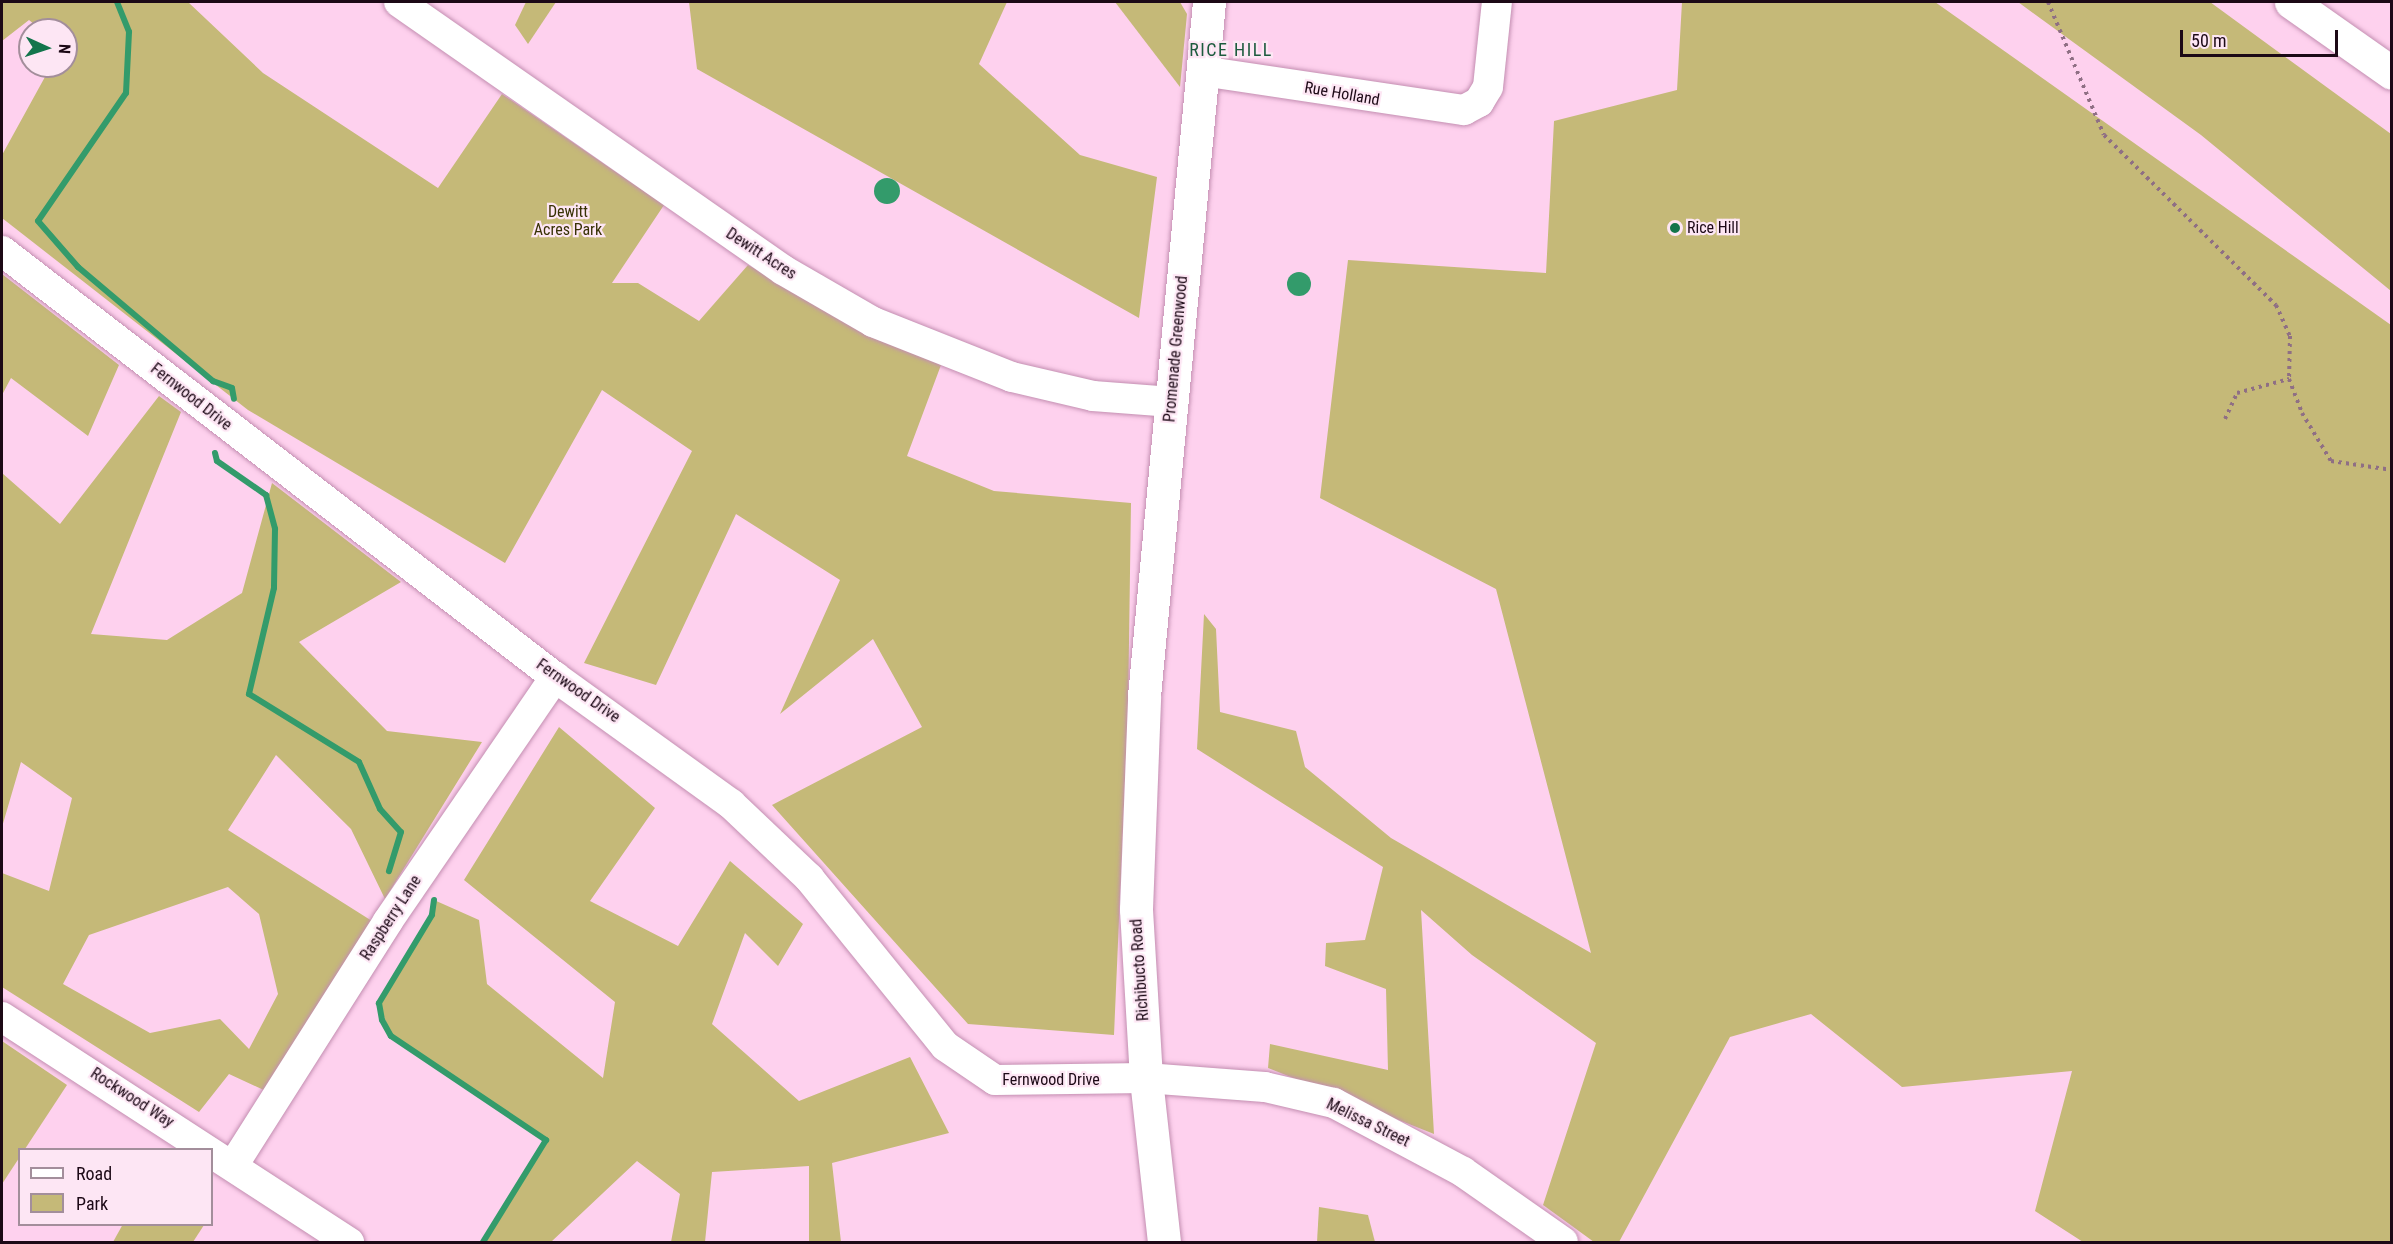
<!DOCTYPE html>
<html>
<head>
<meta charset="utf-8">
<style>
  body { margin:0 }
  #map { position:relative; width:2393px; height:1244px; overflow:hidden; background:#fed1ee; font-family:"Roboto Condensed",sans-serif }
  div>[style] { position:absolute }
  .green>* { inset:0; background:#c5b978 }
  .water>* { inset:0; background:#339b6b }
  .round { border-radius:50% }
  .stream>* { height:6px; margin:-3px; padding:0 3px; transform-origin:3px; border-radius:3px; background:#339b6b }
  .path>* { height:4px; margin-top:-2px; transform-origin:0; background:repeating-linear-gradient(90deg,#8f6f84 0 3px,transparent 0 7.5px) }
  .roads { filter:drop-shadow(0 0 2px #c38eb1) drop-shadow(0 0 2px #c38eb1) }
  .minor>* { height:30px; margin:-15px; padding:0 15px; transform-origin:15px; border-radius:15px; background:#fff }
  .major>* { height:33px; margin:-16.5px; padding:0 16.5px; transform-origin:16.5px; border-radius:16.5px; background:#fff }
  .highway>* { height:33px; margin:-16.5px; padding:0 16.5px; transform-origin:16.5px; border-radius:16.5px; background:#fff }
  .dots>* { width:16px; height:16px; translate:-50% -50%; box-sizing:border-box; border:3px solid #fde6f4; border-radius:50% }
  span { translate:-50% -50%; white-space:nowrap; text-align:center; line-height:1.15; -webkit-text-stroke:4.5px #fde6f4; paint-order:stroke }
  .street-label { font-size:16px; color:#1c0916 }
  .park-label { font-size:16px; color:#383105 }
  .poi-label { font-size:16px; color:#1c0916 }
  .left { translate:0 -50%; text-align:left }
  .neighbourhood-label { font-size:18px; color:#1d5b3e; letter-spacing:1.5px }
  .frame { position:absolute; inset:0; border:3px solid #1c0916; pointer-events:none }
  .legend { position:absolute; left:18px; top:1148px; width:195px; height:78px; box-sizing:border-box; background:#fde6f4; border:2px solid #a38e9b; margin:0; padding:8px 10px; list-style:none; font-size:18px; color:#1c0916 }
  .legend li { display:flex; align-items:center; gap:12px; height:30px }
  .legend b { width:30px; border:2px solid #a38e9b }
  .north { position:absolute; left:18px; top:18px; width:60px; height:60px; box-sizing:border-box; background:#fde6f4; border:2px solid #a38e9b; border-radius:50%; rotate:93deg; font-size:16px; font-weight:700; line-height:24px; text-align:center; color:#1c0916 }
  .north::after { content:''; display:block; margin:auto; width:21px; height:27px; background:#13754c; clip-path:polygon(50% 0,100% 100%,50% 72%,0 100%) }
  .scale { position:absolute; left:2180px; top:30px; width:158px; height:27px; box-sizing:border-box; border:3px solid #1c0916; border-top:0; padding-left:8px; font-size:18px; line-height:21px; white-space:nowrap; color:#1c0916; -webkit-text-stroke:4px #fde6f4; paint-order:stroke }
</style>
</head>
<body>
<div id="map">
  <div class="green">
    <div style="clip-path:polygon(2px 2px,188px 2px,263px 73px,438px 188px,502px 94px,664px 205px,612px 283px,638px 283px,699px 321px,748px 265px,941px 365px,907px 456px,994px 491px,1131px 503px,1128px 712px,1114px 1035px,968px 1024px,772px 805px,922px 727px,873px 639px,780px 714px,840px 580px,736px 514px,656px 685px,584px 663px,692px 451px,602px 390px,505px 563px,248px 410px,2px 218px,2px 155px,51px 66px,66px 66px,66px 30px,41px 30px,29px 20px,2px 41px)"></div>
    <div style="clip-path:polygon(526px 2px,556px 2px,528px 44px,515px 25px)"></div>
    <div style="clip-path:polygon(689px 2px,1007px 2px,979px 64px,1080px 155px,1157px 177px,1139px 318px,697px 69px)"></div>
    <div style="clip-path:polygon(1115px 2px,1180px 2px,1187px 14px,1180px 87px)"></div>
    <div style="clip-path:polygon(1682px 2px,1935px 2px,2391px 325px,2391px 1242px,2083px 1242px,2035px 1211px,2072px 1071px,1902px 1087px,1811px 1014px,1730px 1037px,1619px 1242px,1594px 1242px,1543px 1205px,1596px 1043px,1472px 955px,1421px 910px,1434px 1134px,1268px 1068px,1270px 1044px,1388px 1070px,1386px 989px,1325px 966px,1326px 943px,1365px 940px,1383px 867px,1197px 749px,1204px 614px,1216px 629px,1220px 712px,1296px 731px,1305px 767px,1391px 838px,1591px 953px,1496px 589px,1320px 498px,1348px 260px,1546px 273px,1554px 121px,1677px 90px)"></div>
    <div style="clip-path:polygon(2018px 2px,2210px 2px,2391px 134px,2391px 291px,2201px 135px)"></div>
    <div style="clip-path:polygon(2px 274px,119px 365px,88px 436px,11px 378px,2px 395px)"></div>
    <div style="clip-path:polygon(evenodd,159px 396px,181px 412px,91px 634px,167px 640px,242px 593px,272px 483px,401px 582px,299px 642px,387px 731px,482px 742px,385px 899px,351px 829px,276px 755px,228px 830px,372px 921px,268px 1092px,229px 1074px,199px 1112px,2px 987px,2px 873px,49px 891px,72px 798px,21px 762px,2px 827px,2px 473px,60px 524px,159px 396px,228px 887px,259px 914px,278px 994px,249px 1049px,220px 1019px,150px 1033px,63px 984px,89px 935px,228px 887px)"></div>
    <div style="clip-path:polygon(559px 727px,655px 808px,590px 901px,678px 946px,730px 861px,803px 924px,778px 966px,745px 933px,712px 1024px,799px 1101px,910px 1057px,949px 1133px,832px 1163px,841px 1242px,809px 1242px,809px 1166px,712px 1172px,705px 1242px,671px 1242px,680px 1194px,637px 1161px,551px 1242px,483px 1242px,546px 1140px,391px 1036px,379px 1003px,432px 915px,434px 900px,479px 920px,487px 984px,603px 1078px,615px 1002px,464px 880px)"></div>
    <div style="clip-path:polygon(2px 1041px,67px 1085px,2px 1184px)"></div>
    <div style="clip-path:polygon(1319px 1207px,1368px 1215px,1375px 1242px,1317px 1242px)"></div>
    <div style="clip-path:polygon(123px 1224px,204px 1224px,204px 1225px,193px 1242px,113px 1242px)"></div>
  </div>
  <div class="water">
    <div class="round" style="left:874px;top:178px;width:26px;height:26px"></div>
    <div class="round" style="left:1287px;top:272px;width:24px;height:24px"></div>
  </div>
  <div class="stream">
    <div style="left:117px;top:2px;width:32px;rotate:68deg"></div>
    <div style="left:129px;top:32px;width:61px;rotate:92.8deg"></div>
    <div style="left:126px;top:93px;width:155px;rotate:124.5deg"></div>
    <div style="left:38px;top:221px;width:61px;rotate:49deg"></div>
    <div style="left:78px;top:267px;width:177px;rotate:40.2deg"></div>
    <div style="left:213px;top:381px;width:20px;rotate:20deg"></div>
    <div style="left:232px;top:388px;width:11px;rotate:80deg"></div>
    <div style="left:215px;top:453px;width:8px;rotate:76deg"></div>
    <div style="left:217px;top:461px;width:60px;rotate:34.8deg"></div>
    <div style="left:266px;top:495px;width:35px;rotate:75deg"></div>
    <div style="left:275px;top:529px;width:59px;rotate:91deg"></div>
    <div style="left:274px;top:588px;width:109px;rotate:103.3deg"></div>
    <div style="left:249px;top:694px;width:129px;rotate:31.7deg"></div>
    <div style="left:359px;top:762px;width:51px;rotate:65.9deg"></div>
    <div style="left:380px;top:809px;width:31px;rotate:48deg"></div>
    <div style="left:401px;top:832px;width:41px;rotate:107.1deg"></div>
    <div style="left:434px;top:900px;width:15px;rotate:98deg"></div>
    <div style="left:432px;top:915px;width:103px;rotate:121.1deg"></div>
    <div style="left:379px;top:1003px;width:17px;rotate:80deg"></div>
    <div style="left:382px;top:1020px;width:18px;rotate:61deg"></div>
    <div style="left:391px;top:1036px;width:187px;rotate:33.9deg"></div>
    <div style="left:546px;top:1140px;width:120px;rotate:121.7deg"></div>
  </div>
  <div class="path">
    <div style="left:2048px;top:2px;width:144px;rotate:67.2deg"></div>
    <div style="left:2104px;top:135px;width:242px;rotate:44.7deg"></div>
    <div style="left:2276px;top:305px;width:34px;rotate:66deg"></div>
    <div style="left:2290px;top:336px;width:43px;rotate:91.3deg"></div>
    <div style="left:2289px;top:379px;width:36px;rotate:69deg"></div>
    <div style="left:2302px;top:413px;width:56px;rotate:58.9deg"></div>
    <div style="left:2331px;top:461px;width:62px;rotate:8.4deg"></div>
    <div style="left:2225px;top:419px;width:29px;rotate:-65deg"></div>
    <div style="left:2237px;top:393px;width:54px;rotate:-15.1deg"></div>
  </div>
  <div class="roads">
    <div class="minor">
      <div style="left:399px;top:2px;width:468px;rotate:34.9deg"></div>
      <div style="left:783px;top:270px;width:104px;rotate:30deg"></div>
      <div style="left:873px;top:322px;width:149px;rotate:21.6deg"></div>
      <div style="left:1012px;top:377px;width:83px;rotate:13.2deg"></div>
      <div style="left:1093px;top:396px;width:79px;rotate:4.3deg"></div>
      <div style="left:1202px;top:71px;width:265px;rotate:8.5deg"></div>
      <div style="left:1464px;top:110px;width:17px;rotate:-28deg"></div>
      <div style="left:1479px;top:102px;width:17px;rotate:-59deg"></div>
      <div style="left:1488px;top:87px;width:85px;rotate:-84deg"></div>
      <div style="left:2px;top:251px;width:698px;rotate:37.61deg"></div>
      <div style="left:555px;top:677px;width:217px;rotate:35.8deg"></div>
      <div style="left:731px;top:804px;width:108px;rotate:43.5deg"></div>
      <div style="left:809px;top:878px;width:216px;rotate:51deg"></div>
      <div style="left:945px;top:1046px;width:60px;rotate:34.2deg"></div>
      <div style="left:995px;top:1080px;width:151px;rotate:-0.8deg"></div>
      <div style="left:1146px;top:1078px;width:119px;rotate:4.3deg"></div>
      <div style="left:1265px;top:1087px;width:71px;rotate:13.1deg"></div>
      <div style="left:1334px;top:1103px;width:146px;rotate:28.1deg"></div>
      <div style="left:1463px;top:1172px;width:122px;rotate:35deg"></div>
      <div style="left:2px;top:1017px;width:414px;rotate:33deg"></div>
      <div style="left:234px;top:1164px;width:288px;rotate:-57.6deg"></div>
      <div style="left:388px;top:921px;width:296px;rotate:-55.6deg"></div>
    </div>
    <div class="major">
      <div style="left:1164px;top:1242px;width:165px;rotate:-96.3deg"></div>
      <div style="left:1146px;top:1078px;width:169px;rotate:-93.4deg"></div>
      <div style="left:1136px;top:909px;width:213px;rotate:-87.8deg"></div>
      <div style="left:1144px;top:696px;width:697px;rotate:-84.65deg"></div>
    </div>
    <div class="highway">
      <div style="left:2291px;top:2px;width:123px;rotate:35.1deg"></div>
    </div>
  </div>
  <div class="dots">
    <div style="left:1675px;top:228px;background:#13754c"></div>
  </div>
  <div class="street-label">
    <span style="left:1342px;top:94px;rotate:10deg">Rue Holland</span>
    <span style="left:761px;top:254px;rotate:33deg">Dewitt Acres</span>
    <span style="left:1176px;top:349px;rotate:-85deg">Promenade Greenwood</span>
    <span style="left:191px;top:397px;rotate:38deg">Fernwood Drive</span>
    <span style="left:578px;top:691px;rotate:35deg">Fernwood Drive</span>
    <span style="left:391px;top:918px;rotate:-57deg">Raspberry Lane</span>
    <span style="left:1140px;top:970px;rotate:-94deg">Richibucto Road</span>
    <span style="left:1051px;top:1080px">Fernwood Drive</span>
    <span style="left:132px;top:1098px;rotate:33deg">Rockwood Way</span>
    <span style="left:1368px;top:1123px;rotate:26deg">Melissa Street</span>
  </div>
  <div class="park-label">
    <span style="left:568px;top:221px">Dewitt<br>Acres Park</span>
  </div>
  <div class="poi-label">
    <span class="left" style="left:1687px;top:228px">Rice Hill</span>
  </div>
  <div class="neighbourhood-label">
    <span style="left:1231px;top:50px">RICE HILL</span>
  </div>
  <div class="frame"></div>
  <ul class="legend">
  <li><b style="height:8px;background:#fff"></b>Road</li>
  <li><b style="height:16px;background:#c5b978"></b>Park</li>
  </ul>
  <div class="north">N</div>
  <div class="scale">50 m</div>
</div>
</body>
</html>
